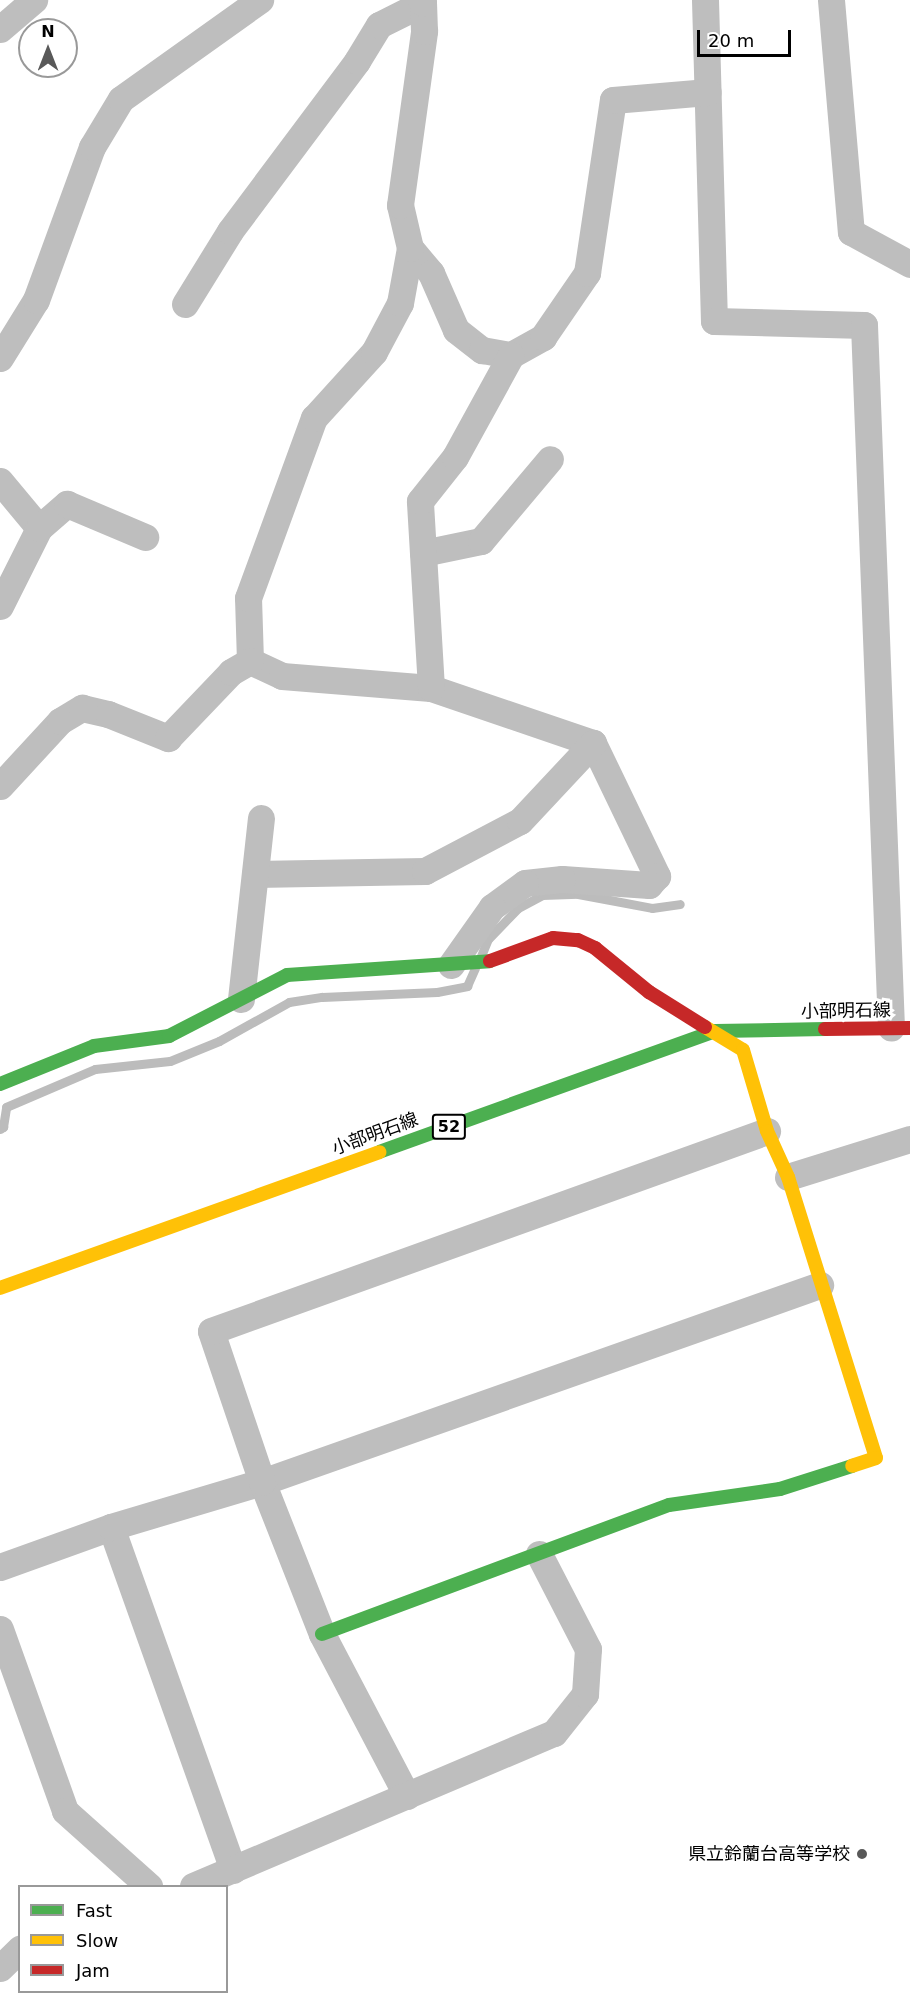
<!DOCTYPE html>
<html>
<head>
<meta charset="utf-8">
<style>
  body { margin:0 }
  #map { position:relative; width:910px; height:2011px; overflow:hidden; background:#fff; font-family:"DejaVu Sans","Noto Sans JP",sans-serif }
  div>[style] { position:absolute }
  .stream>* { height:9px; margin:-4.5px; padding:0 4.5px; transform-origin:4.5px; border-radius:4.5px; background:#bcbcbc }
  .street>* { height:27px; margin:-13.5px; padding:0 13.5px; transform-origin:13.5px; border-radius:13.5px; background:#bebebe }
  .fast>* { height:14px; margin:-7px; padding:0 7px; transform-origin:7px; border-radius:7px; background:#4caf50 }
  .slow>* { height:14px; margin:-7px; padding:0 7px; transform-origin:7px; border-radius:7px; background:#ffc107 }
  .jam>* { height:14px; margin:-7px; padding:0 7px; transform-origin:7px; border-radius:7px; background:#c62828 }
  .dots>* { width:16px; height:16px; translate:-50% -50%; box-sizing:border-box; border:3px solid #fff; border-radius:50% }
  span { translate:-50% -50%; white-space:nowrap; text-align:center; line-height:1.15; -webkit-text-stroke:6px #fff; paint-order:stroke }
  .shield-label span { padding:2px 4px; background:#fff; border:2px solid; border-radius:4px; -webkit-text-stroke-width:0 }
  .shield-label { font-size:16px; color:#000; font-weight:700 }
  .street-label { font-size:18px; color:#000 }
  .poi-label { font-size:18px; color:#000 }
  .right { translate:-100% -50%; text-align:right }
  .legend { position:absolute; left:18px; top:1885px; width:210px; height:108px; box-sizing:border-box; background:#fff; border:2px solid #999; margin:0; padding:8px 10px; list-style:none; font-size:18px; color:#000 }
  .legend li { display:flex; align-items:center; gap:12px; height:30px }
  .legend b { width:30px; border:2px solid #999 }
  .north { position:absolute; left:18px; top:18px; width:60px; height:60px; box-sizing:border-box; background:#fff; border:2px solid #999; border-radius:50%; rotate:0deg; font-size:16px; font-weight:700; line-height:24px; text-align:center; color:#000 }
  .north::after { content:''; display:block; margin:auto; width:21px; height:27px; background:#595959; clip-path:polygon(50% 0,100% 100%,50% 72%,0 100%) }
  .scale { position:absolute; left:697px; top:30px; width:94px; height:27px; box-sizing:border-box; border:3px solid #000; border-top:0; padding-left:8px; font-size:18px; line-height:21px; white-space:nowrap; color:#000; -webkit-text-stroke:4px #fff; paint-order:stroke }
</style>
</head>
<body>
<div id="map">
  <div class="stream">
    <div style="left:481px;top:956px;width:18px;rotate:-68deg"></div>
    <div style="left:488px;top:939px;width:43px;rotate:-45.9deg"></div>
    <div style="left:518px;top:908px;width:27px;rotate:-28deg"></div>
    <div style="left:542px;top:895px;width:36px;rotate:-2deg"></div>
    <div style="left:578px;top:894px;width:75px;rotate:10.7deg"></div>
    <div style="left:652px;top:908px;width:28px;rotate:-8deg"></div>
    <div style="left:0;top:1129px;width:4px;rotate:-34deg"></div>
    <div style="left:3px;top:1127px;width:20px;rotate:-81deg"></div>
    <div style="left:6px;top:1107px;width:97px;rotate:-23.1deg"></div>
    <div style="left:95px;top:1069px;width:75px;rotate:-6.1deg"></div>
    <div style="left:170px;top:1061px;width:53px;rotate:-22.2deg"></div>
    <div style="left:219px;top:1041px;width:80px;rotate:-29.1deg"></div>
    <div style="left:289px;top:1002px;width:33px;rotate:-9deg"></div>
    <div style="left:322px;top:997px;width:115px;rotate:-2.5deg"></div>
    <div style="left:437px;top:992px;width:31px;rotate:-11deg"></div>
    <div style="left:467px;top:986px;width:20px;rotate:-66deg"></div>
  </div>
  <div class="street">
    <div style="left:705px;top:0;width:321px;rotate:88.4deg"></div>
    <div style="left:714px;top:321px;width:150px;rotate:1.5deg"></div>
    <div style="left:864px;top:325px;width:703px;rotate:87.8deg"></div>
    <div style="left:831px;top:0;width:233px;rotate:85.1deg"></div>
    <div style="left:851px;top:232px;width:67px;rotate:28.5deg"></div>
    <div style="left:0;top:29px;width:45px;rotate:-40.5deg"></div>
    <div style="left:410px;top:248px;width:33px;rotate:50deg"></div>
    <div style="left:431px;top:273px;width:62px;rotate:66.3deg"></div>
    <div style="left:456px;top:330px;width:33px;rotate:38deg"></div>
    <div style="left:482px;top:350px;width:29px;rotate:10deg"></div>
    <div style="left:511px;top:355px;width:37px;rotate:-29deg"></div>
    <div style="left:543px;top:337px;width:78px;rotate:-55.5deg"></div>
    <div style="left:587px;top:273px;width:175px;rotate:-81.5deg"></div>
    <div style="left:613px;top:100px;width:95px;rotate:-4.8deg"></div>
    <div style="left:185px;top:304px;width:86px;rotate:-58.3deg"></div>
    <div style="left:230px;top:231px;width:212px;rotate:-53.2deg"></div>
    <div style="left:357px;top:61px;width:42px;rotate:-58.6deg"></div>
    <div style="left:379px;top:25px;width:49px;rotate:-26.6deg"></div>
    <div style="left:0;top:358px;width:68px;rotate:-58.2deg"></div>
    <div style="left:36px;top:300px;width:163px;rotate:-69.9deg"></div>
    <div style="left:92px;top:147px;width:56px;rotate:-58.9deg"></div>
    <div style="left:121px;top:99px;width:171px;rotate:-35.5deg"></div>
    <div style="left:0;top:481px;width:61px;rotate:50.3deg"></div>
    <div style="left:423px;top:553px;width:59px;rotate:-11.7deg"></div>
    <div style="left:481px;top:541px;width:107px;rotate:-49.9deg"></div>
    <div style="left:0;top:606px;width:87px;rotate:-63.4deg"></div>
    <div style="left:39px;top:528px;width:37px;rotate:-41deg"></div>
    <div style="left:67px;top:504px;width:85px;rotate:22.9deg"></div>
    <div style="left:250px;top:661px;width:35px;rotate:25deg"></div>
    <div style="left:282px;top:676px;width:149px;rotate:4.6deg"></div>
    <div style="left:431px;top:688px;width:171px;rotate:18.8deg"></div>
    <div style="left:593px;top:743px;width:148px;rotate:64.3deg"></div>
    <div style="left:657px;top:876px;width:12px;rotate:132deg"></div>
    <div style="left:649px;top:885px;width:87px;rotate:-176.1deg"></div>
    <div style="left:562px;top:879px;width:37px;rotate:174deg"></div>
    <div style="left:525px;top:883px;width:41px;rotate:144deg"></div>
    <div style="left:492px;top:907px;width:71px;rotate:125.3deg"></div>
    <div style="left:250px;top:661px;width:63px;rotate:-91.8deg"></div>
    <div style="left:248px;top:598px;width:192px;rotate:-69.9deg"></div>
    <div style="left:314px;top:418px;width:89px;rotate:-47.7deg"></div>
    <div style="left:374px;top:352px;width:55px;rotate:-62deg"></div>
    <div style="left:400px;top:303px;width:56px;rotate:-79.7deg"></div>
    <div style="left:410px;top:248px;width:44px;rotate:-103.1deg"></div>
    <div style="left:400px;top:205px;width:176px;rotate:-82.1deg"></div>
    <div style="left:424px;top:31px;width:28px;rotate:-92deg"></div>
    <div style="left:423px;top:3px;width:4px;rotate:-124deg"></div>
    <div style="left:431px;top:688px;width:187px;rotate:-93.4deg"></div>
    <div style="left:420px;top:501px;width:56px;rotate:-51.5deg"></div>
    <div style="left:455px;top:457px;width:116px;rotate:-61.2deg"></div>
    <div style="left:0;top:786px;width:88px;rotate:-47.3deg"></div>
    <div style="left:60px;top:721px;width:26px;rotate:-31deg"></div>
    <div style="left:82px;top:708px;width:27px;rotate:13deg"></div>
    <div style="left:108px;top:714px;width:65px;rotate:21.8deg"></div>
    <div style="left:168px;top:738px;width:91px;rotate:-46.3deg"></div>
    <div style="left:231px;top:672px;width:22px;rotate:-30deg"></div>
    <div style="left:255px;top:874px;width:170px;rotate:-1deg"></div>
    <div style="left:425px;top:871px;width:107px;rotate:-27.8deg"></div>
    <div style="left:520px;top:821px;width:107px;rotate:-46.9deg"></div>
    <div style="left:241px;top:999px;width:182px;rotate:-83.7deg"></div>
    <div style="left:788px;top:1177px;width:128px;rotate:-17.3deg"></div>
    <div style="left:111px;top:1527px;width:364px;rotate:70.4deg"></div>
    <div style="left:0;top:1567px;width:118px;rotate:-19.8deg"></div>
    <div style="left:111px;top:1527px;width:158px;rotate:-16.6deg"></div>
    <div style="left:262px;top:1482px;width:592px;rotate:-19.45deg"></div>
    <div style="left:0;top:1629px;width:193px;rotate:70.3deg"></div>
    <div style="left:65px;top:1811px;width:113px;rotate:41.8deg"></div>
    <div style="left:407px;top:1796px;width:183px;rotate:-117.7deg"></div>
    <div style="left:322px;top:1634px;width:163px;rotate:-111.5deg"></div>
    <div style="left:262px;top:1482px;width:159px;rotate:-108.7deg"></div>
    <div style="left:211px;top:1331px;width:591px;rotate:-19.78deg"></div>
    <div style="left:193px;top:1886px;width:392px;rotate:-23deg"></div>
    <div style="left:554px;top:1733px;width:50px;rotate:-51.5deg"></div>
    <div style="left:585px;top:1694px;width:45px;rotate:-86.2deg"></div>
    <div style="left:588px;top:1649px;width:107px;rotate:-117.3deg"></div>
    <div style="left:0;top:1968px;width:28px;rotate:-44deg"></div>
  </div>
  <div class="fast">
    <div style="left:0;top:1084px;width:101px;rotate:-22deg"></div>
    <div style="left:94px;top:1046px;width:76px;rotate:-7.6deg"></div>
    <div style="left:169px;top:1036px;width:133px;rotate:-27.3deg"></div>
    <div style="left:287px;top:975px;width:203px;rotate:-3.9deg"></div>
    <div style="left:379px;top:1152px;width:357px;rotate:-19.8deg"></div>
    <div style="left:715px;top:1031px;width:110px;rotate:-1deg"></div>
    <div style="left:322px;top:1634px;width:370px;rotate:-20.4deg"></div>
    <div style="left:669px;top:1505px;width:112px;rotate:-8.2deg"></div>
    <div style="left:780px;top:1489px;width:76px;rotate:-17.7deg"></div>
  </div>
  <div class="slow">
    <div style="left:705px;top:1027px;width:44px;rotate:31.2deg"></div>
    <div style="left:743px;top:1050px;width:84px;rotate:73.5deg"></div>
    <div style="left:767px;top:1131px;width:51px;rotate:65.5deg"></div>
    <div style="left:788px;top:1177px;width:294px;rotate:72.6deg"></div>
    <div style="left:876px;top:1458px;width:25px;rotate:162deg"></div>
    <div style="left:0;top:1288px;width:403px;rotate:-19.7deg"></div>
  </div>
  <div class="jam">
    <div style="left:490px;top:961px;width:67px;rotate:-20.1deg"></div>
    <div style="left:553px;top:938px;width:25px;rotate:5deg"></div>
    <div style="left:578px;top:940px;width:19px;rotate:25deg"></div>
    <div style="left:595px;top:948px;width:70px;rotate:39.2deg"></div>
    <div style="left:649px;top:992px;width:66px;rotate:32deg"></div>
    <div style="left:825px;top:1029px;width:85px;rotate:-0.7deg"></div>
  </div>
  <div class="dots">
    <div style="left:862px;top:1854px;background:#595959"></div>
  </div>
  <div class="shield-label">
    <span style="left:449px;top:1127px">52</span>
  </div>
  <div class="street-label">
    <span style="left:846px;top:1011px;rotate:-1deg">小部明石線</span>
    <span style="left:375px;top:1134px;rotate:-20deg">小部明石線</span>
  </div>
  <div class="poi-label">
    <span class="right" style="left:850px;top:1854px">県立鈴蘭台高等学校</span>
  </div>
  <ul class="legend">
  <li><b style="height:8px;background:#4caf50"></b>Fast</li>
  <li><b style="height:8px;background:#ffc107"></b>Slow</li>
  <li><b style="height:8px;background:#c62828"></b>Jam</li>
  </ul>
  <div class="north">N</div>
  <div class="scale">20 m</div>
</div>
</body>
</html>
